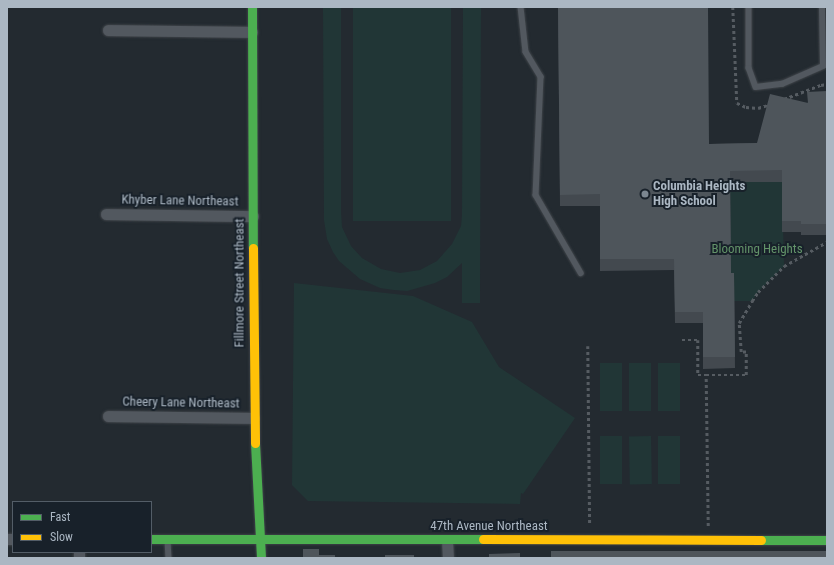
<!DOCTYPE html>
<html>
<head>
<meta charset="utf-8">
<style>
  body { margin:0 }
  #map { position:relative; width:834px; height:565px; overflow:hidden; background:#232a30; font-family:"Roboto Condensed",sans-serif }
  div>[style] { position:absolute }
  .green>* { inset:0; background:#213636; transform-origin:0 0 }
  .path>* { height:2.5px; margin-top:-1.25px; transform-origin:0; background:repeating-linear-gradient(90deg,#565c62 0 3px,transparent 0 6px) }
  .roads { filter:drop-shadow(0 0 1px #3f4449) drop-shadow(0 0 1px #3f4449) }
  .lane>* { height:5.5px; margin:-2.75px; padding:0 2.75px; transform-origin:2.75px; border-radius:2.75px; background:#52585f }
  .street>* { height:11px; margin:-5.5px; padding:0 5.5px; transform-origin:5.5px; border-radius:5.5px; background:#52585f }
  .fast>* { height:9px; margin:-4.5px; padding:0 4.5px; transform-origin:4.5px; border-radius:4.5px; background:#4caf50 }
  .slow>* { height:9px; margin:-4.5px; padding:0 4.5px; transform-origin:4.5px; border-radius:4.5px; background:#ffc107 }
  .wall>* { inset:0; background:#43494f }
  .building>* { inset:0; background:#4e555b; transform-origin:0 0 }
  .dots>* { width:11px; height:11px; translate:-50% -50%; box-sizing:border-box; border:2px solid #18212a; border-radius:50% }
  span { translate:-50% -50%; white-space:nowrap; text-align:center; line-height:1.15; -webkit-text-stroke:4px #18212a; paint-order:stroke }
  .poi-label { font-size:13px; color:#abb7c3; font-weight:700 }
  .left { translate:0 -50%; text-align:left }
  .street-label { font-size:13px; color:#abb7c3 }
  .park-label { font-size:13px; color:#639369 }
  .frame { position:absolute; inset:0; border:8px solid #abb7c3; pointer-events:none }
  .legend { position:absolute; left:12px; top:501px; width:140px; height:52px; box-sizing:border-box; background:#18212a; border:1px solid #535d67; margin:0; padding:5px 7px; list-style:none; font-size:12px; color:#abb7c3 }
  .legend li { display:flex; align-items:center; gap:8px; height:20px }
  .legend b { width:20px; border:1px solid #535d67 }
</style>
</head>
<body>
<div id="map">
  <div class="green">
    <div style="clip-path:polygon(323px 7px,341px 7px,341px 211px,342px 227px,351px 246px,362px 258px,381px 269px,400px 273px,420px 270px,437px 261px,452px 244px,461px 226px,462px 215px,463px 7px,481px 7px,480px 303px,462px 303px,462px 263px,447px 277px,435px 283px,407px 291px,394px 290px,380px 288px,360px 279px,339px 261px,333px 252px,327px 239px,324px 220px)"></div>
    <div style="left:353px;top:7px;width:98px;height:214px"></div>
    <div style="clip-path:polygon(730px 182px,782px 182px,784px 266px,758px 292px,752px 301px,734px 301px,731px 285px)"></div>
    <div style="clip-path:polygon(294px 283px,413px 296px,472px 322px,499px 367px,575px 418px,523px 494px,521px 493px,520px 504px,308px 501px,292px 485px)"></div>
    <div style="left:600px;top:363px;width:22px;height:48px"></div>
    <div style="left:629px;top:363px;width:22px;height:48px"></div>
    <div style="left:658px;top:363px;width:22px;height:48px"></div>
    <div style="left:600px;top:436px;width:22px;height:48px"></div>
    <div style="left:651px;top:436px;width:48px;height:22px;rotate:89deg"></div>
    <div style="left:658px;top:436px;width:22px;height:48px"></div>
  </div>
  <div class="path">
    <div style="left:733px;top:7px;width:96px;rotate:87.6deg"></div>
    <div style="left:737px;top:103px;width:10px;rotate:24deg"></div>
    <div style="left:746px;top:107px;width:12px;rotate:5deg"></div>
    <div style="left:758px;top:108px;width:10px;rotate:-17deg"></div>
    <div style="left:784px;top:99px;width:40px;rotate:-21deg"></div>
    <div style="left:821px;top:85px;width:6px;rotate:-9deg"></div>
    <div style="left:682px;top:340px;width:16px"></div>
    <div style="left:698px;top:340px;width:35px;rotate:90deg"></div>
    <div style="left:698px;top:375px;width:8px"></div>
    <div style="left:588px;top:346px;width:179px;rotate:89.4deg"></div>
    <div style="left:708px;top:526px;width:151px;rotate:-90.8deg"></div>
    <div style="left:706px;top:375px;width:40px"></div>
    <div style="left:746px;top:375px;width:23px;rotate:-90deg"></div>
    <div style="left:746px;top:352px;width:5px;rotate:180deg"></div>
    <div style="left:741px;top:352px;width:29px;rotate:-94deg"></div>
    <div style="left:739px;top:323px;width:26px;rotate:-59deg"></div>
    <div style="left:752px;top:301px;width:11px;rotate:-56deg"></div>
    <div style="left:758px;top:292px;width:37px;rotate:-45deg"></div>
    <div style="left:784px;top:266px;width:49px;rotate:-29.2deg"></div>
  </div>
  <div class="roads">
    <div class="lane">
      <div style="left:521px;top:7px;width:45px;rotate:83.7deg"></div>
      <div style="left:526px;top:52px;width:29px;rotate:59deg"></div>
      <div style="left:541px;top:77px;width:118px;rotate:92.4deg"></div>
      <div style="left:536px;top:195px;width:90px;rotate:60deg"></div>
      <div style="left:749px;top:7px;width:61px;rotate:90deg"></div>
      <div style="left:749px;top:68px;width:20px;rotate:70deg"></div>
      <div style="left:756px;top:87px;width:26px;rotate:-7deg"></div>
      <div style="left:782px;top:84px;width:45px;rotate:-23.7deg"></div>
      <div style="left:823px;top:66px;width:59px;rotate:-91deg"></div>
      <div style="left:168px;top:540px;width:18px;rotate:87deg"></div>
    </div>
    <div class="street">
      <div style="left:108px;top:30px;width:144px;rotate:0.8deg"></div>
      <div style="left:106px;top:214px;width:147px;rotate:0.8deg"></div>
      <div style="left:108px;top:416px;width:146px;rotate:0.8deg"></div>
      <div style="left:7px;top:539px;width:6px"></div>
      <div style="left:447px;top:540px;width:18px;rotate:87deg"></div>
      <div style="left:79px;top:558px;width:6px;rotate:-90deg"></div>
    </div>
    <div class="fast">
      <div style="left:252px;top:7px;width:241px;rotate:89.8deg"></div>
      <div style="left:255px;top:443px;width:115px;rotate:87deg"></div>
      <div style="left:151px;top:539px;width:332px"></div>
      <div style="left:761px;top:540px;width:66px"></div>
    </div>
    <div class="slow">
      <div style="left:253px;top:248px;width:195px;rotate:89.4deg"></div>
      <div style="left:483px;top:539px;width:278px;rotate:0.2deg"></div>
    </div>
  </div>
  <div class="wall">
    <div style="clip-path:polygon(558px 7px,709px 144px,757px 143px,807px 103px,827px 91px,827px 235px,801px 235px,801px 232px,782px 232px,782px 182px,730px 182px,731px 273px,734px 273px,735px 368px,703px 369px,703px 323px,675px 323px,674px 270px,600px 271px,600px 206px,560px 206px)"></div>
  </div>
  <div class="building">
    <div style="clip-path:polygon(558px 7px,708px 7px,709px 144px,757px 143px,770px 94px,808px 103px,807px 92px,827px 91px,827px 224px,801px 224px,801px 221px,782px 221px,782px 170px,730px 171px,731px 273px,734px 273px,735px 357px,703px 357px,703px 312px,675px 312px,674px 259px,600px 259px,600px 194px,560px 195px)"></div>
    <div style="clip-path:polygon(303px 549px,319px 549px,319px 555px,335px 555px,335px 558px,303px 558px)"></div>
    <div style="left:551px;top:551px;width:276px;height:7px"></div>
    <div style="clip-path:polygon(520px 553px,520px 558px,489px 558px,489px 554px)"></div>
    <div style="left:385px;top:555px;width:29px;height:3px"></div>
  </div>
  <div class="dots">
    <div style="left:645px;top:194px;background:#7b8690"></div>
  </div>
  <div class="poi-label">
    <span class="left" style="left:653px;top:194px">Columbia Heights<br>High School</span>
  </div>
  <div class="street-label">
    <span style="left:180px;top:201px;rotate:1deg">Khyber Lane Northeast</span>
    <span style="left:240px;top:283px;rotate:-90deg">Fillmore Street Northeast</span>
    <span style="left:181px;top:403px;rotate:1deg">Cheery Lane Northeast</span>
    <span style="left:489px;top:526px">47th Avenue Northeast</span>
  </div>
  <div class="park-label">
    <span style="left:757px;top:249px">Blooming Heights</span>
  </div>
  <div class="frame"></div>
  <ul class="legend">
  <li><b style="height:5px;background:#4caf50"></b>Fast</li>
  <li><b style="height:5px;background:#ffc107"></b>Slow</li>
  </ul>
</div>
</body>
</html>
